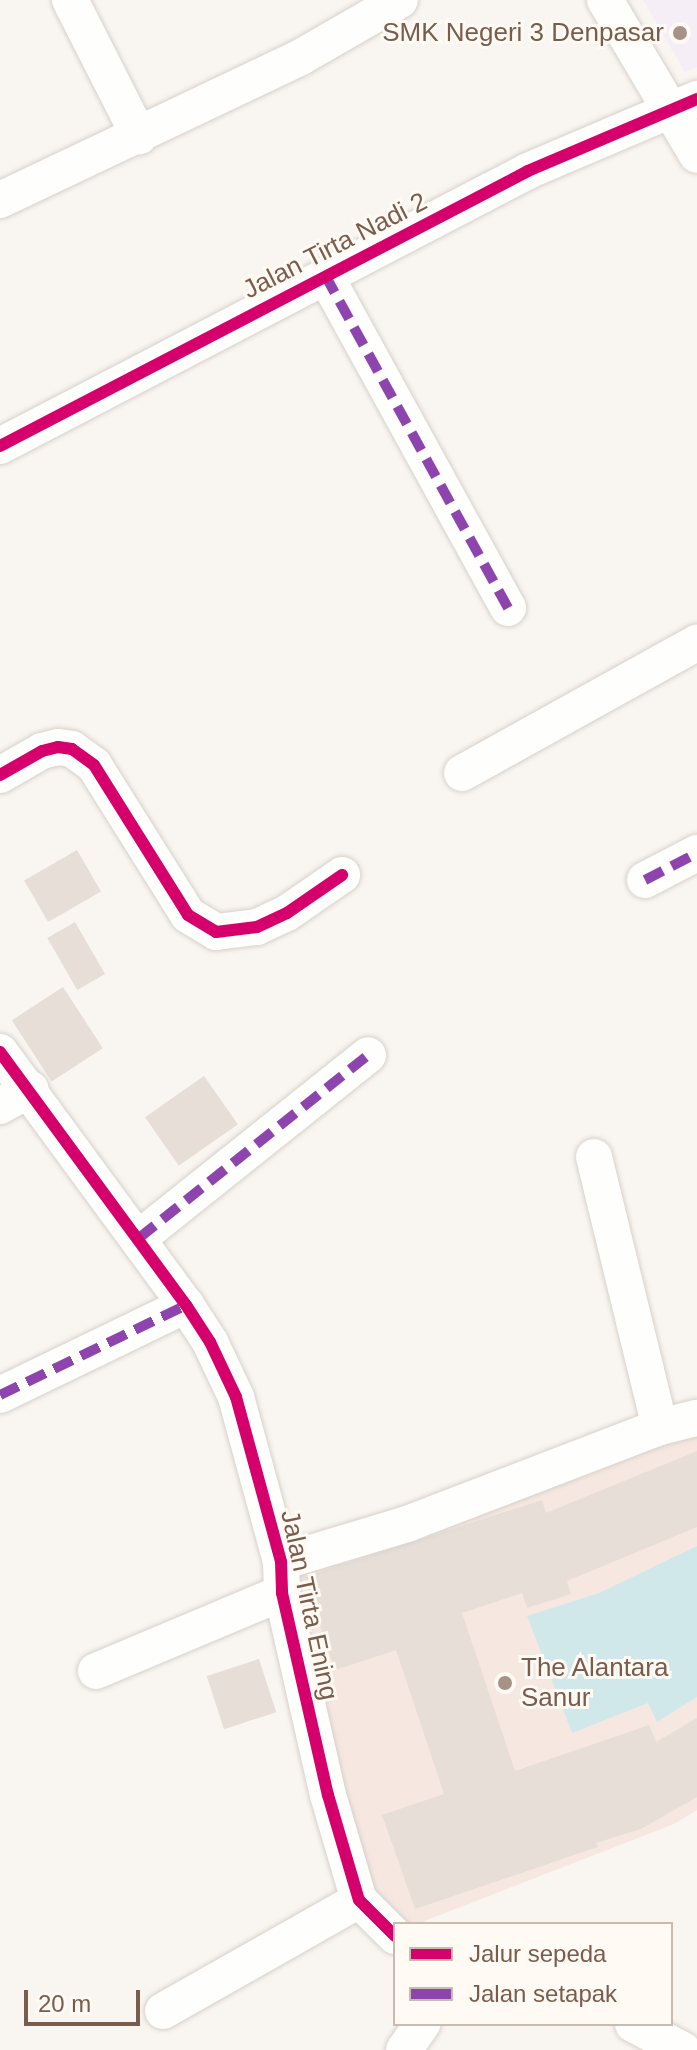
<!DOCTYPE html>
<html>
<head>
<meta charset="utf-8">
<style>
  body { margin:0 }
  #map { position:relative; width:697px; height:2050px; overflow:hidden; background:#f9f5f0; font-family:Helvetica,sans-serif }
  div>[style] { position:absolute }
  .commercial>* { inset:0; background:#f6e8e1 }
  .education>* { inset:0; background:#f6eef6 }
  .water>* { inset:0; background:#d0e8ea }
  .building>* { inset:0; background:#e6ded7; transform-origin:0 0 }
  .roads { filter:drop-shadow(0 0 2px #d7d1cb) drop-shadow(0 0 2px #d7d1cb) }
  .minor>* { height:36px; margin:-18px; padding:0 18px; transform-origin:18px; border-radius:18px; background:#fefefd }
  .quiet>* { height:10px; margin-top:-5px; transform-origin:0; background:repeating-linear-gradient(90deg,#8e44ad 0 20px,transparent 0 30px) }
  .cycleway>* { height:12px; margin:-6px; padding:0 6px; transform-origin:6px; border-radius:6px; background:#d6006c }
  .dots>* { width:22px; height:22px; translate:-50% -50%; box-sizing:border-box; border:4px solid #fffaf3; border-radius:50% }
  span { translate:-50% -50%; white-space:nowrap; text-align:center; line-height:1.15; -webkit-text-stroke:6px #fffaf3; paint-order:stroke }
  .poi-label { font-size:26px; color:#7a5c4d }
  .right { translate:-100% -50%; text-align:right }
  .left { translate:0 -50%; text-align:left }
  .street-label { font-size:26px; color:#7a5c4d }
  .legend { position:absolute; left:393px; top:1922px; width:280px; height:104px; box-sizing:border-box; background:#fffaf3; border:2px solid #cabbb1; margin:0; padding:10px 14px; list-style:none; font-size:24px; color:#7a5c4d }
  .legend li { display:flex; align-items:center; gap:16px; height:40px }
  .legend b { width:40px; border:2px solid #cabbb1 }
  .scale { position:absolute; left:24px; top:1990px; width:116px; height:36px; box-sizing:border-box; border:4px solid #7a5c4d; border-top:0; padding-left:10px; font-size:24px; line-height:28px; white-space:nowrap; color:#7a5c4d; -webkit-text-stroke:6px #fffaf3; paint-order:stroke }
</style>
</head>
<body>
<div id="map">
  <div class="commercial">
    <div style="clip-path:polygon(697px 1429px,697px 1810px,674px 1824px,417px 1924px,397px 1924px,369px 1895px,289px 1568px)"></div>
  </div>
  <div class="education">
    <div style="clip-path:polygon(643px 0,697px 0,697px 67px,685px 72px)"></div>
  </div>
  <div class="water">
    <div style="clip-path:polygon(697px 1546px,697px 1697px,657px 1722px,648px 1703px,572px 1733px,527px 1616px,599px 1593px)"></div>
  </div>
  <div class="building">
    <div style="left:77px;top:850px;width:48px;height:61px;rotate:60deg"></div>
    <div style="left:75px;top:922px;width:60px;height:32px;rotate:60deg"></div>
    <div style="left:63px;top:987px;width:73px;height:61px;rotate:57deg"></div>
    <div style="left:204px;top:1076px;width:59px;height:72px;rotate:55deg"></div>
    <div style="clip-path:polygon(697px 1451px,697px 1527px,567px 1581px,571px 1594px,527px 1608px,522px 1593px,462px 1613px,515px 1771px,649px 1725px,656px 1742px,697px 1718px,697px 1797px,641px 1829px,596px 1843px,598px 1847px,415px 1909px,382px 1815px,444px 1794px,396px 1650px,335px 1670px,304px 1577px,542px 1500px,546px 1513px)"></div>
    <div style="left:259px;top:1659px;width:56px;height:55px;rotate:72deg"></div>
  </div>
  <div class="roads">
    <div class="minor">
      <div style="left:70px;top:0;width:153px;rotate:63.1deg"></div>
      <div style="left:605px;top:0;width:180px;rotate:59.3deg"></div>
      <div style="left:0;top:200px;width:333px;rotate:-25.4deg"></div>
      <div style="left:301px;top:57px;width:114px;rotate:-29.9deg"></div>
      <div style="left:325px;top:275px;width:380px;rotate:61.2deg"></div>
      <div style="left:0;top:446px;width:595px;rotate:-27.51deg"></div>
      <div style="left:528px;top:171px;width:184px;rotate:-23.1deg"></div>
      <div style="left:462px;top:773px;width:269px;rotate:-29deg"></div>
      <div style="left:0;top:775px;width:48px;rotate:-29.7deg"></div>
      <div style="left:42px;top:751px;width:16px;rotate:-14deg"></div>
      <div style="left:58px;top:747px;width:14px;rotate:8deg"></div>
      <div style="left:72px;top:749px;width:27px;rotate:36deg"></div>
      <div style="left:94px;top:765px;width:177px;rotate:57.9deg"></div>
      <div style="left:188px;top:915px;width:33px;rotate:31deg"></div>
      <div style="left:216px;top:932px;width:41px;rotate:-7deg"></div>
      <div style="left:257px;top:927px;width:33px;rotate:-25deg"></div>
      <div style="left:287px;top:913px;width:67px;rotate:-34.6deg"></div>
      <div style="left:645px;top:880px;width:59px;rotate:-27.4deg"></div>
      <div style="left:0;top:1052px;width:314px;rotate:53.7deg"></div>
      <div style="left:186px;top:1305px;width:44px;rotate:57deg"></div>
      <div style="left:210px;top:1342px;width:61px;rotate:64.7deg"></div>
      <div style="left:236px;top:1397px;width:171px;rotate:74.7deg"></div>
      <div style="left:281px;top:1562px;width:31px;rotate:88deg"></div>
      <div style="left:282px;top:1593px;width:207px;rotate:77.2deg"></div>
      <div style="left:328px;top:1795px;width:109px;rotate:73.6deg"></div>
      <div style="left:359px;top:1900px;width:51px;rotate:45deg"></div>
      <div style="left:0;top:1106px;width:35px;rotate:-29deg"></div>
      <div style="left:594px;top:1157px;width:278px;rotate:76.3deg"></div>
      <div style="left:139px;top:1238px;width:293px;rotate:-38.6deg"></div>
      <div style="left:0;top:1395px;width:207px;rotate:-25.8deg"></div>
      <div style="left:281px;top:1562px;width:132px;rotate:-16.8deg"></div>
      <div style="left:407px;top:1524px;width:271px;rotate:-21deg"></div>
      <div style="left:660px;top:1427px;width:38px;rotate:-14deg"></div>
      <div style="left:96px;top:1671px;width:202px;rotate:-22.8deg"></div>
      <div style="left:163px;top:2011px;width:225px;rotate:-29.5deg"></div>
      <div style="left:633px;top:2024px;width:56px;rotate:27.5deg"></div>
      <div style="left:404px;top:2050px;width:32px;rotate:-55deg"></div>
    </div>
  </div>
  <div class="quiet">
    <div style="left:325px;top:275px;width:380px;rotate:61.2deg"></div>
    <div style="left:645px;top:880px;width:59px;rotate:-27.4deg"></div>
    <div style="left:139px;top:1238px;width:293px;rotate:-38.6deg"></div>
    <div style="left:0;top:1395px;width:207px;rotate:-25.8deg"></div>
  </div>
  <div class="cycleway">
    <div style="left:0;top:446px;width:595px;rotate:-27.51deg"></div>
    <div style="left:528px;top:171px;width:184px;rotate:-23.1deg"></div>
    <div style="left:0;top:775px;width:48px;rotate:-29.7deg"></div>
    <div style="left:42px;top:751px;width:16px;rotate:-14deg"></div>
    <div style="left:58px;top:747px;width:14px;rotate:8deg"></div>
    <div style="left:72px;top:749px;width:27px;rotate:36deg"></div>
    <div style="left:94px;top:765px;width:177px;rotate:57.9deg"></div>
    <div style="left:188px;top:915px;width:33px;rotate:31deg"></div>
    <div style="left:216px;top:932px;width:41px;rotate:-7deg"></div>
    <div style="left:257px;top:927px;width:33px;rotate:-25deg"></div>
    <div style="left:287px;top:913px;width:67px;rotate:-34.6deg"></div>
    <div style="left:0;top:1052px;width:314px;rotate:53.7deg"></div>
    <div style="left:186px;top:1305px;width:44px;rotate:57deg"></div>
    <div style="left:210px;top:1342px;width:61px;rotate:64.7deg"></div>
    <div style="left:236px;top:1397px;width:171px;rotate:74.7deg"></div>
    <div style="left:281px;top:1562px;width:31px;rotate:88deg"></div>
    <div style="left:282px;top:1593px;width:207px;rotate:77.2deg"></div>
    <div style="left:328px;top:1795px;width:109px;rotate:73.6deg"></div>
    <div style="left:359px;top:1900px;width:51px;rotate:45deg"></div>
  </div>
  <div class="dots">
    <div style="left:680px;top:33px;background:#a69286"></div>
    <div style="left:505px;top:1683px;background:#a69286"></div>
  </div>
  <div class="poi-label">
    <span class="right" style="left:664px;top:33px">SMK Negeri 3 Denpasar</span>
    <span class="left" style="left:521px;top:1683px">The Alantara<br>Sanur</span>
  </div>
  <div class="street-label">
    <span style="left:335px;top:246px;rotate:-27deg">Jalan Tirta Nadi 2</span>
    <span style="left:309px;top:1605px;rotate:78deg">Jalan Tirta Ening</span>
  </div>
  <ul class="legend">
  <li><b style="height:10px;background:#d6006c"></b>Jalur sepeda</li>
  <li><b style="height:10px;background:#8e44ad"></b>Jalan setapak</li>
  </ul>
  <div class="scale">20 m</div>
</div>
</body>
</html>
